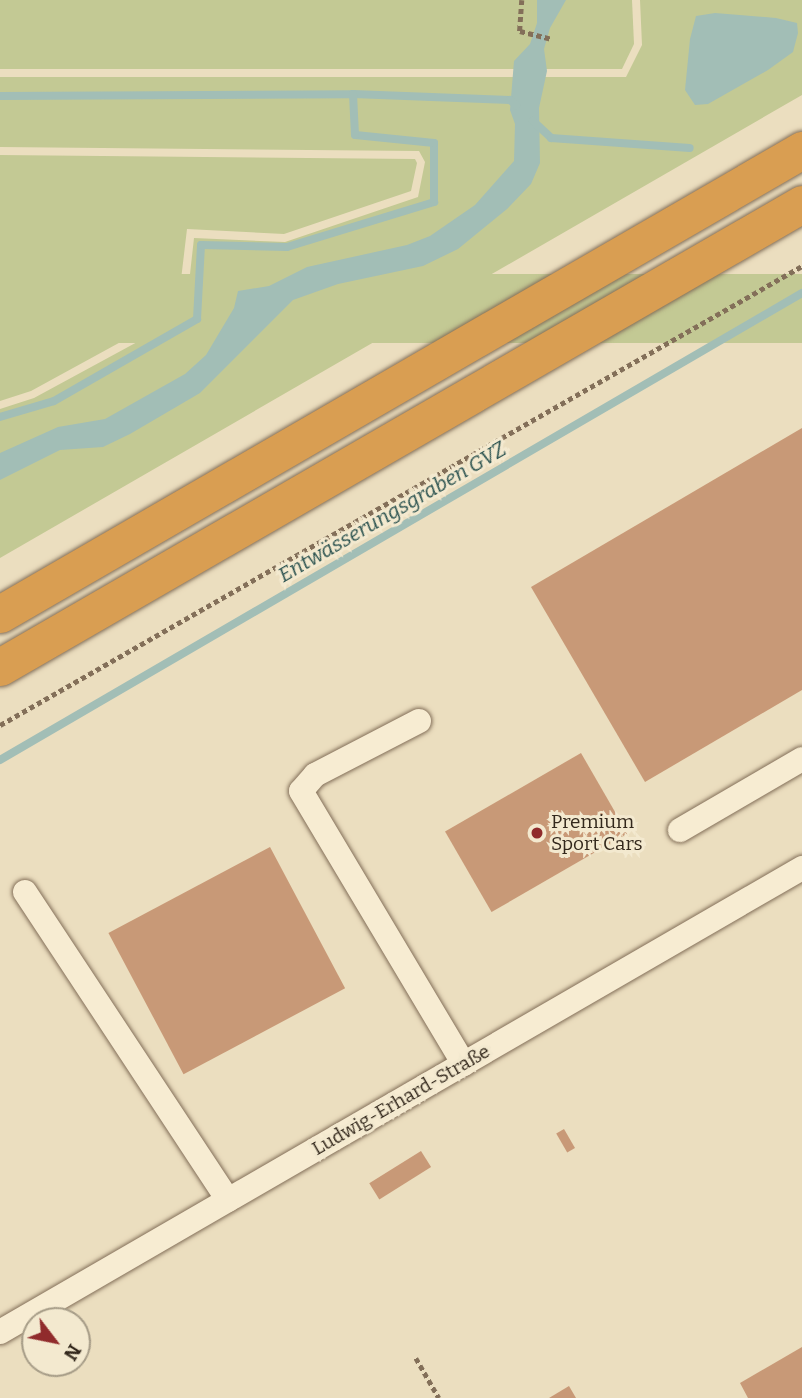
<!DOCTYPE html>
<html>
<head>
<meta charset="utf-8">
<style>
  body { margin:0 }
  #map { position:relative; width:802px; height:1398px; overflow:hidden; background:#ebdebf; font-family:Bitter,serif }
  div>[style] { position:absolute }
  .green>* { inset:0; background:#c3c994; transform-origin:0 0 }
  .water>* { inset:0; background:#a2beb6 }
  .stream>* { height:8px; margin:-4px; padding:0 4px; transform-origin:4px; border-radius:4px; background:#a2beb6 }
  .building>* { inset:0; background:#c89977; transform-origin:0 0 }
  .path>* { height:4.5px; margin-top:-2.25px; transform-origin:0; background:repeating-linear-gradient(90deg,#836f59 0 5px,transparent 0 8.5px) }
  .roads { filter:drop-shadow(0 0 2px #836f59) drop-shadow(0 0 2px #836f59) }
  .minor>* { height:24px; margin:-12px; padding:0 12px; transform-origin:12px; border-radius:12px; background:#f7ecd2 }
  .highway>* { height:37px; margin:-18.5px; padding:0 18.5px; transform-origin:18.5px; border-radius:18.5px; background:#d99e52 }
  .dots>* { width:19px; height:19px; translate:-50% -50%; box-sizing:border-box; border:4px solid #f3e9cf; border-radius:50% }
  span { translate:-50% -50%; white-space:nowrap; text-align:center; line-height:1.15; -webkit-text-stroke:6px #f3e9cf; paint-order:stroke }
  .poi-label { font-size:19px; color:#33281c }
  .left { translate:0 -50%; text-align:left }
  .street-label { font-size:19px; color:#33281c }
  .water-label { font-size:21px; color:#2c5350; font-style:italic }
  .north { position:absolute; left:21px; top:1307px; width:70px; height:70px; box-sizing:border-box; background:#f3e9cf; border:2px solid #a69c87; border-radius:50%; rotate:122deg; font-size:19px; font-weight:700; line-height:28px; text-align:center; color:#33281c }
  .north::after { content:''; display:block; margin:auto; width:24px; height:32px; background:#902b2c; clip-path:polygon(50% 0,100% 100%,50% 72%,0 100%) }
</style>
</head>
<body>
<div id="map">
  <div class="green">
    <div style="clip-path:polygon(0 0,632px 0,634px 44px,622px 69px,0 69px)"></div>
    <div style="clip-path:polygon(640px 0,802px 0,802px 95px,0 558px,0 409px,34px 398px,163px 328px,186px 310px,194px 238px,285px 242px,418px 197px,425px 162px,419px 151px,0 147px,0 77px,626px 77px,642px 45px)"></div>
    <div style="clip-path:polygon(0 155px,415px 159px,417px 163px,411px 191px,284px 234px,187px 229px,178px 305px,159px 321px,31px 391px,0 401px)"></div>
    <div style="left:802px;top:274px;width:69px;height:927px;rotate:90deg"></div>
  </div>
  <div class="water">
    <div style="clip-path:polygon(537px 0,566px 0,550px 28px,544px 49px,547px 71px,539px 108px,540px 163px,531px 184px,507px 209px,458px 249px,423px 266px,338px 284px,293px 300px,200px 393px,130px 434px,103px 447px,60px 450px,0 480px,0 453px,58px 427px,105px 419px,185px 374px,206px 355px,234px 308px,238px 291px,269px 286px,307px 267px,407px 245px,430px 236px,475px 205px,514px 161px,515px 124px,510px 110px,514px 61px,530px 44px,537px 23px)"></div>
    <div style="clip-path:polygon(715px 13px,776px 18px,797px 23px,798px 33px,793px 52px,768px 70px,708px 104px,695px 105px,685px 90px,690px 39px,696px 16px)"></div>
  </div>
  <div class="stream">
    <div style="left:0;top:96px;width:353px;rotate:-0.3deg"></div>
    <div style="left:353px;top:94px;width:157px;rotate:2.2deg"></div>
    <div style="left:510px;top:100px;width:8px;rotate:40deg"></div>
    <div style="left:533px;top:121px;width:25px;rotate:43deg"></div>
    <div style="left:551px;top:138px;width:139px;rotate:4.1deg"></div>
    <div style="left:0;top:417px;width:56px;rotate:-16.5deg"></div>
    <div style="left:54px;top:401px;width:165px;rotate:-29.8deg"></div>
    <div style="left:197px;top:319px;width:74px;rotate:-86.9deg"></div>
    <div style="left:201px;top:245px;width:86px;rotate:1.3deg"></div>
    <div style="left:287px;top:247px;width:154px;rotate:-17deg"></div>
    <div style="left:434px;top:202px;width:59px;rotate:-90deg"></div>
    <div style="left:434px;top:143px;width:79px;rotate:-174.2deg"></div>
    <div style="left:355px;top:135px;width:41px;rotate:-92.8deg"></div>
    <div style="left:0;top:760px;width:928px;rotate:-30.21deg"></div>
  </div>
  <div class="building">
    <div style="clip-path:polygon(802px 428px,802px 690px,645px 782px,531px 587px)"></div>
    <div style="left:581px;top:753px;width:93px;height:157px;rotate:60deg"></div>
    <div style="left:270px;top:847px;width:160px;height:183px;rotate:62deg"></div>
    <div style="left:564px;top:1129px;width:22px;height:9px;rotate:60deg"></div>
    <div style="left:421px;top:1151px;width:19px;height:61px;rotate:58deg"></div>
    <div style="clip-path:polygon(802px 1347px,802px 1398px,748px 1398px,740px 1383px)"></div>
    <div style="clip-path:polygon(569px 1386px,576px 1398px,549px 1398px)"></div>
  </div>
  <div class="path">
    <div style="left:522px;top:0;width:31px;rotate:94deg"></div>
    <div style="left:520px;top:31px;width:32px;rotate:14deg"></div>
    <div style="left:0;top:725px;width:924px;rotate:-29.78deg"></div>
    <div style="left:416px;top:1358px;width:46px;rotate:60.1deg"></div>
  </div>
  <div class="roads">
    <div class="minor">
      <div style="left:419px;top:721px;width:117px;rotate:152.6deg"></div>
      <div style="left:315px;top:775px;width:21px;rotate:131deg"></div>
      <div style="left:301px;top:791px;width:318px;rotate:59.2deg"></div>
      <div style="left:680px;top:830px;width:141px;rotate:-30.2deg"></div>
      <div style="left:25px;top:892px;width:369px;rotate:56.6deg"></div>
      <div style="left:0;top:1332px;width:927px;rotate:-30.05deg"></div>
    </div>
    <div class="highway">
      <div style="left:0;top:614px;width:927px;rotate:-30.05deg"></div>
      <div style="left:0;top:667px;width:926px;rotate:-30deg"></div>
    </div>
  </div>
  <div class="dots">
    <div style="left:537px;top:833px;background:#902b2c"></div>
  </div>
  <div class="poi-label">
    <span class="left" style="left:551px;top:833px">Premium<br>Sport Cars</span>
  </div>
  <div class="street-label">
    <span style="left:401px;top:1100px;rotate:-30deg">Ludwig-Erhard-Straße</span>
  </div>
  <div class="water-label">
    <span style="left:392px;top:512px;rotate:-30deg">Entwässerungsgraben GVZ</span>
  </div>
  <div class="north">N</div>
</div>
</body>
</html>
